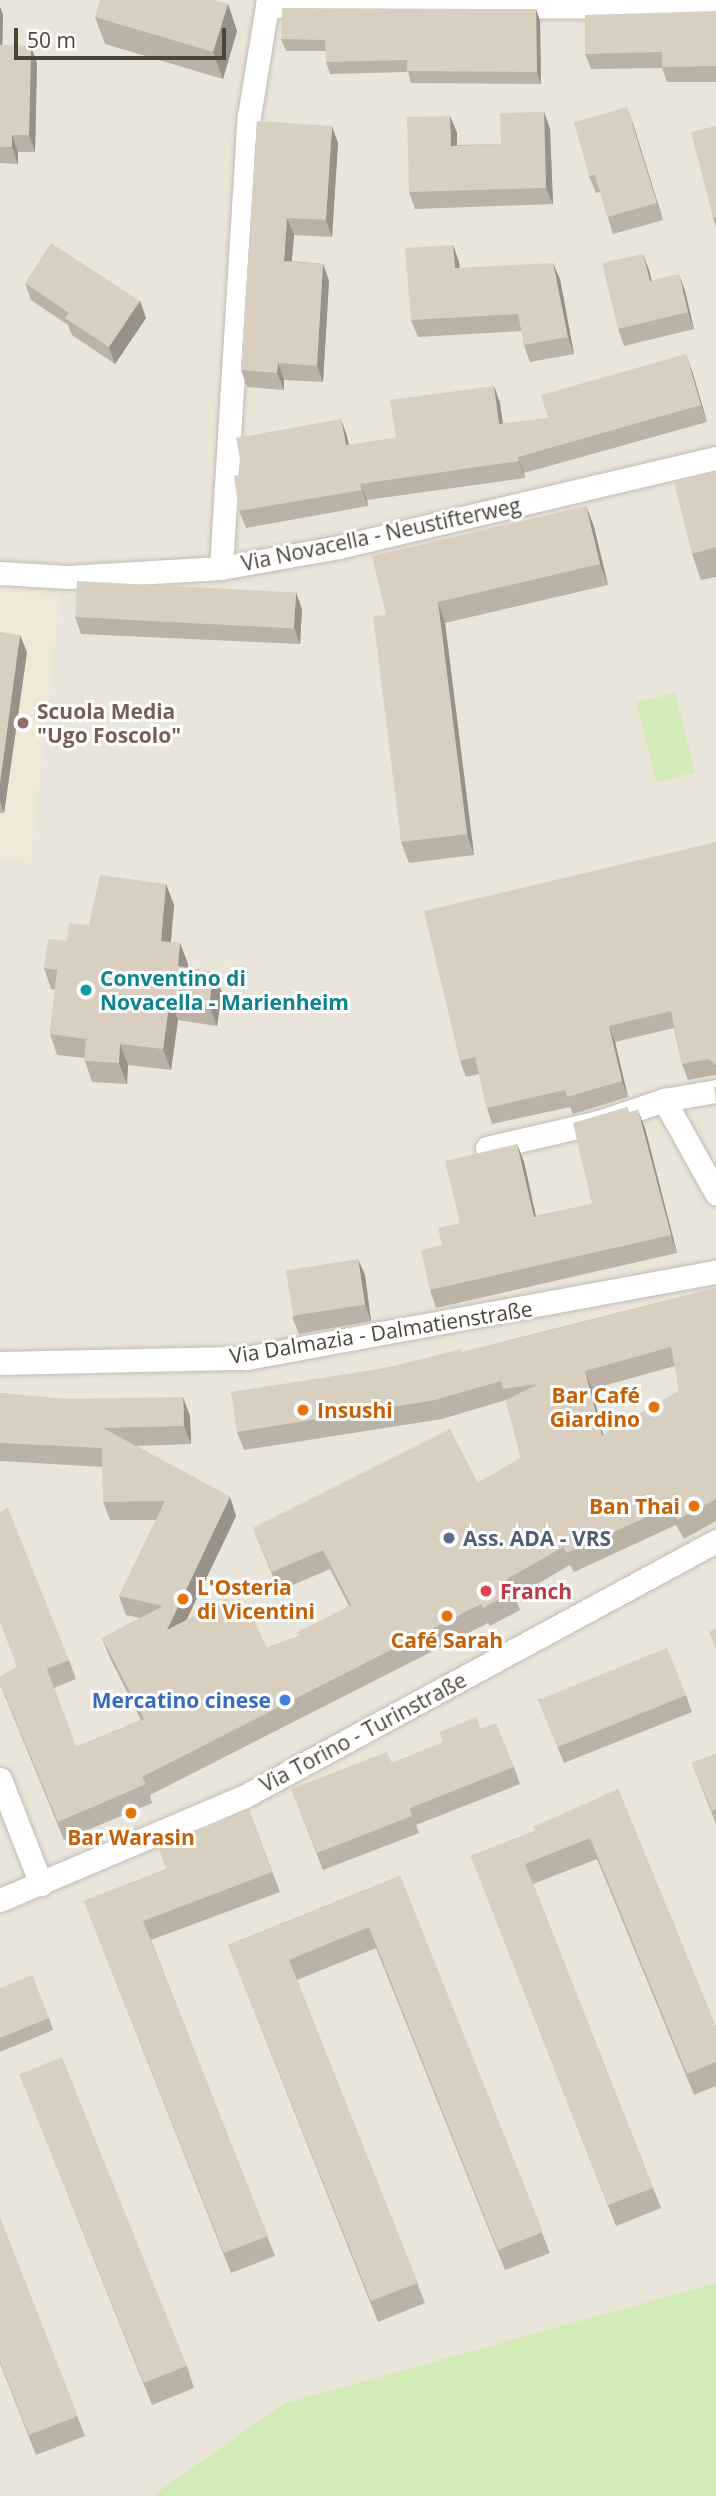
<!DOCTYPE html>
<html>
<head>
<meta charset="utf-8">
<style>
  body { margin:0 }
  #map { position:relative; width:716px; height:2496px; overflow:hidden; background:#f6f3ec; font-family:"Open Sans",sans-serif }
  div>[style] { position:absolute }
  .residential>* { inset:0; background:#eae5da }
  .education>* { inset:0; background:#efe8d6 }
  .green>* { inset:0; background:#d2eab5; transform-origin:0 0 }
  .roads { filter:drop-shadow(0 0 2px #c2bbae) drop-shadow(0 0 2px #c2bbae) }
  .minor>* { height:23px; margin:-11.5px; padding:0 11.5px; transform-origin:11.5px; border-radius:11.5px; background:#fff }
  .wall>* { inset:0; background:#bab2a6 }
  .shaded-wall>* { inset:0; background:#979187 }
  .building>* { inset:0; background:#d8cfc1; transform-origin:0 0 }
  .dots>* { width:19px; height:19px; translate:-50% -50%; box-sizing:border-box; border:4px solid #fff; border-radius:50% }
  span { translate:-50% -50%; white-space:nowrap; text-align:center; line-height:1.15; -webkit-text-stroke:6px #fff; paint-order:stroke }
  .street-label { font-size:21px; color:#4b4439 }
  .education-label { font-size:21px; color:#785e54; font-weight:700 }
  .left { translate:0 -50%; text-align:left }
  .culture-label { font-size:21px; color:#0d838f; font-weight:700 }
  .food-label { font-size:21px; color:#c56008; font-weight:700 }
  .right { translate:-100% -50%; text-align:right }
  .service-label { font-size:21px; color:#4e5e75; font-weight:700 }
  .health-label { font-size:21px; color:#be3a42; font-weight:700 }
  .shop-label { font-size:21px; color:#366cbe; font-weight:700 }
  .scale { position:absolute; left:14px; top:28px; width:212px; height:32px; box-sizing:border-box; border:4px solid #4b4439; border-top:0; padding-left:9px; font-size:21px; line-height:24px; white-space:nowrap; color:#4b4439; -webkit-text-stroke:5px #fff; paint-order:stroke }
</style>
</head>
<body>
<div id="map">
  <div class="residential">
    <div style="clip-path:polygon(0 0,716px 0,716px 2297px,283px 2404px,152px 2496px,0 2496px)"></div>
  </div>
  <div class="education">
    <div style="clip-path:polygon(0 584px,61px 586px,30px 863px,0 859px)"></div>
  </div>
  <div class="green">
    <div style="left:675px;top:693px;width:82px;height:40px;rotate:76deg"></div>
    <div style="clip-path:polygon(716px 2283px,716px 2496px,152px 2496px,283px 2404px)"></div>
  </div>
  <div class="roads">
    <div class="minor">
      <div style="left:267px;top:6px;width:449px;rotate:0.1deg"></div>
      <div style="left:221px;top:568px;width:453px;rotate:-86.5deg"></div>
      <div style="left:249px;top:116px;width:118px;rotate:-80.7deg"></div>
      <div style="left:0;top:573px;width:68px;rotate:3.4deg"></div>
      <div style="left:68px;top:577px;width:153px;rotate:-3.4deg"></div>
      <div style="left:221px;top:568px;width:120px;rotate:-10.1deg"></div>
      <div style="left:339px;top:547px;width:387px;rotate:-13.3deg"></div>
      <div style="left:664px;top:1100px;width:107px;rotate:60.8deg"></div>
      <div style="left:487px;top:1148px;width:115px;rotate:-13.1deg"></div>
      <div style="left:599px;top:1122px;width:69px;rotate:-18.7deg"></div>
      <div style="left:664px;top:1100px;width:53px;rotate:-9.8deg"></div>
      <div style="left:0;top:1363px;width:246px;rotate:-1.2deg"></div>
      <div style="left:246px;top:1358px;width:478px;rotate:-10.4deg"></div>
      <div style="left:0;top:1779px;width:113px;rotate:68.7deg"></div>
      <div style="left:0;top:1900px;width:266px;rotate:-23deg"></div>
      <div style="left:245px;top:1796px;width:536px;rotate:-28.43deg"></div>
    </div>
  </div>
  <div class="wall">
    <div style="clip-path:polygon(228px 4px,237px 31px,223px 79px,105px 44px,95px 17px)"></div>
    <div style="clip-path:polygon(0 7px,3px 15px,2px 45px,37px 63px,35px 152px,18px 152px,18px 164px,0 163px)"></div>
    <div style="clip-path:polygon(536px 9px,540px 21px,541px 84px,411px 83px,408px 72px,330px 74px,326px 62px,326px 51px,286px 51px,281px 39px)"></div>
    <div style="clip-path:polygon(716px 11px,716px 82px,667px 82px,662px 68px,591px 69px,585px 54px)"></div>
    <div style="clip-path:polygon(544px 112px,550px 129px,553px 204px,415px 209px,409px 192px,450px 116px,457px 133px,457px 145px,501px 144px)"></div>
    <div style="clip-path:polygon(257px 121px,338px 143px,332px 237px,294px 235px,292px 261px,323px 264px,329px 281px,323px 382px,284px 380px,284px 390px,247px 387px,241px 370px)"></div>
    <div style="clip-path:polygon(633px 124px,663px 220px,613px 234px,600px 192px,596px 193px,589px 176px)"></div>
    <div style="clip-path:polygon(716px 126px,716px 227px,713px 218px)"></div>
    <div style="clip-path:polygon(453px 245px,459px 262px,460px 268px,560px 279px,574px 354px,530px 362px,524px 345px,522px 331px,418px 337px,411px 320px)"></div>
    <div style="clip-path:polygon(643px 254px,652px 281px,685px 291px,694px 329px,624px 346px,618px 329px)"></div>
    <div style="clip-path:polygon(25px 283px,140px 301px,146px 318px,115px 364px,72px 335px,68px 325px,31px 300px)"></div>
    <div style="clip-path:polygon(692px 371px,707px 422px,524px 473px,525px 478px,367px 500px,368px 506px,246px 528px,239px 511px,243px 474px,347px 436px,349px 445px,396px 438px,494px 386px,500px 403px,503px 424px,548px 418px)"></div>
    <div style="clip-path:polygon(716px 472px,716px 577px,701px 580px,692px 554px)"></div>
    <div style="clip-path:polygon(586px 506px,594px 527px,608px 585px,445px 623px,474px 855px,409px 863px,401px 842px,386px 615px)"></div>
    <div style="clip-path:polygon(302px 609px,300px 644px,81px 634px,75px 617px)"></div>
    <div style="clip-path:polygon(0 632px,27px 652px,4px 813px,0 813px)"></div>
    <div style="clip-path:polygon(716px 842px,716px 1076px,714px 1075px,688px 1080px,682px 1064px,674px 1028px,615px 1042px,628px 1097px,573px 1114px,570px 1107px,492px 1124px,487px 1108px,479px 1074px,466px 1077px,460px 1061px)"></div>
    <div style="clip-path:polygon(166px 884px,174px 905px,171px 942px,180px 943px,188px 964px,187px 968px,214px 972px,222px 993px,217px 1026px,178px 1020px,171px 1070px,128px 1065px,127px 1084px,92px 1082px,84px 1058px,57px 1055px,50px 1034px,55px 990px,51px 989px,44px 968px,67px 941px,89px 925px)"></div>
    <div style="clip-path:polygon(627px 1107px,629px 1112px,645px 1128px,677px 1253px,436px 1308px,430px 1290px,442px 1245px,460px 1223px,517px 1144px,524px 1162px,536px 1216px,592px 1204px)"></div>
    <div style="clip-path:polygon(365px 1275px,371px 1321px,299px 1334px,292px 1317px)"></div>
    <div style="clip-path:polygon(evenodd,716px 1288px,716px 1521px,684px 1539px,676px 1525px,574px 1572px,570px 1565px,515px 1597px,520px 1610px,490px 1626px,488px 1623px,150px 1795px,152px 1803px,64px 1840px,0 1684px,17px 1667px,69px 1660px,76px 1679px,54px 1688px,76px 1747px,141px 1720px,109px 1656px,102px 1638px,140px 1618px,126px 1615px,119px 1596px,156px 1520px,110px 1520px,103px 1502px,103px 1467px,0 1461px,0 1393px,190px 1416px,191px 1444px,136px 1446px,230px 1497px,236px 1516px,187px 1619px,267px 1648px,299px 1636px,349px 1606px,330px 1569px,279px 1591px,253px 1528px,478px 1483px,521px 1458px,506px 1400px,442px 1419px,244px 1450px,237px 1432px,385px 1368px,463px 1352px,716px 1288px,675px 1366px,679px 1391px,603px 1435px,592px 1389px,675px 1366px)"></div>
    <div style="clip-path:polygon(686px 1695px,692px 1712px,564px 1763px,538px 1699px)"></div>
    <div style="clip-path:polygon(481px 1729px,514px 1767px,520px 1784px,416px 1825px,419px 1833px,323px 1870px,298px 1806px,392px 1763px)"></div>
    <div style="clip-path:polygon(716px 1754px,716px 1824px,692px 1763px)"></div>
    <div style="clip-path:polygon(618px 1789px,716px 2027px,716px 2086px,694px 2095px,597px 1859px,533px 1884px,661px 2208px,616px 2226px,471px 1856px,535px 1831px)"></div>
    <div style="clip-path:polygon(249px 1810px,280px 1892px,151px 1940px,275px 2256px,231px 2273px,84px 1901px,166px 1869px)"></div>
    <div style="clip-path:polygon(400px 1876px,550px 2253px,505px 2270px,376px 1948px,297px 1980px,425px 2303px,378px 2322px,228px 1945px)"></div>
    <div style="clip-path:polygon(0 1988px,49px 2018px,53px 2030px,0 2052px)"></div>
    <div style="clip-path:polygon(20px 2075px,187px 2366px,194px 2388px,152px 2405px)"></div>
    <div style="clip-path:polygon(0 2218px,85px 2436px,36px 2455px,0 2363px)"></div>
  </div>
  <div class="shaded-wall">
    <div style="clip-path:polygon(228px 4px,237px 31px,223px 79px,213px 52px)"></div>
    <div style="clip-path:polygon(0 7px,3px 15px,2px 62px,0 57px)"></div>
    <div style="clip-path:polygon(536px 9px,540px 21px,541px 84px,537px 72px)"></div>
    <div style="clip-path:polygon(31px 46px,37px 63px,35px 152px,29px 135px)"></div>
    <div style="clip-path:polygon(627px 107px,633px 124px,663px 220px,657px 203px)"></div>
    <div style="clip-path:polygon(544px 112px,550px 129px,553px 204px,546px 188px)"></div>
    <div style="clip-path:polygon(450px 116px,457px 133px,457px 163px,451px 146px)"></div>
    <div style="clip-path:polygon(332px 126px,338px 143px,332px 237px,326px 220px)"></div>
    <div style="clip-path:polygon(12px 135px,18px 152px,18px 164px,12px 147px)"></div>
    <div style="clip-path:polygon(287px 218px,294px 235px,290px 278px,284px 261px)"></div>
    <div style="clip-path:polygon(453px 245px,459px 262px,461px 285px,455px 268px)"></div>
    <div style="clip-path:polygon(643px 254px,649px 270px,656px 298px,650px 281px)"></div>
    <div style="clip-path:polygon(553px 263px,560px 279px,574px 354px,568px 337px)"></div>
    <div style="clip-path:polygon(323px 264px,329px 281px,323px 382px,317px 366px)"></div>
    <div style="clip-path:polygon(679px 274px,685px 291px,694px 329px,688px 312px)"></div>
    <div style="clip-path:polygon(140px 301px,146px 318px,115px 364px,109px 347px)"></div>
    <div style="clip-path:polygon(686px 354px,692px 371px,707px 422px,701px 405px)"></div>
    <div style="clip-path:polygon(278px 363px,284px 380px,284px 390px,277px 373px)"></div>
    <div style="clip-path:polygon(494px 386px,500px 403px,505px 441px,499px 424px)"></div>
    <div style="clip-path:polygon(341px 419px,347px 436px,352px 462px,346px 445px)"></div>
    <div style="clip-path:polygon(518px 457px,524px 473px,525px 478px,519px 461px)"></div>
    <div style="clip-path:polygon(360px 484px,367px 500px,368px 506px,362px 490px)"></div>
    <div style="clip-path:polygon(586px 506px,594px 527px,608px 585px,600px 564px)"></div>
    <div style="clip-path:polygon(296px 592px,302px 609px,300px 644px,294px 627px)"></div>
    <div style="clip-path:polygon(438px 602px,445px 623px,474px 855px,467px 834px)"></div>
    <div style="clip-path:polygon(20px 635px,27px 652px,4px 813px,0 801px,0 783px)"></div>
    <div style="clip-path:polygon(166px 884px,174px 905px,169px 962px,161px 941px)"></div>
    <div style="clip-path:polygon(180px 943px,188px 964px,185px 987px,178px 966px)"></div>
    <div style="clip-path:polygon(214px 972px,222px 993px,217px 1026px,209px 1005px)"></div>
    <div style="clip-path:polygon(170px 999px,178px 1020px,171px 1070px,163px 1049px)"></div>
    <div style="clip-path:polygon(609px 1026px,615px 1042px,628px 1097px,622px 1081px)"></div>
    <div style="clip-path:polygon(120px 1044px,128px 1065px,127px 1084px,119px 1063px)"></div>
    <div style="clip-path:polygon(638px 1110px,645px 1128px,677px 1253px,671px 1235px)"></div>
    <div style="clip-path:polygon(517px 1144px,524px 1162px,540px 1235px,534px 1217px)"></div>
    <div style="clip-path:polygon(358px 1259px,365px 1275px,371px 1321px,365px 1304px)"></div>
    <div style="clip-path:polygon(585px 1371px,592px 1389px,608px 1455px,602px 1436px)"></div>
    <div style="clip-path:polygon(183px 1397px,190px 1416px,191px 1444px,184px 1426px)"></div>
    <div style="clip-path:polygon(230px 1497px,236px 1516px,173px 1648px,167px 1630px)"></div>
  </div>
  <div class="building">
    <div style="clip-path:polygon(100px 0,215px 0,228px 4px,213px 52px,95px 17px)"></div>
    <div style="clip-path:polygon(282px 8px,536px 9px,537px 72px,407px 71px,407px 60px,326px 62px,325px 40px,281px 39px)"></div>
    <div style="clip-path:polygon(716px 11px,716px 66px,662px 67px,662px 52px,585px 54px,585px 15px)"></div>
    <div style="clip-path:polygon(0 45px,31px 46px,29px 135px,12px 135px,12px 147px,0 147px)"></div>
    <div style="clip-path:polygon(627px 107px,657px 203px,607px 217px,595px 175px,589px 176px,574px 122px)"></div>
    <div style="clip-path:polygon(544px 112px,546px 188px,409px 192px,407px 117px,450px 116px,451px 146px,501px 144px,500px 113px)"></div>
    <div style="clip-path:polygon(257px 121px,332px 126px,326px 220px,287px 218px,284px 261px,323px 264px,317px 366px,278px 363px,277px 373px,241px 370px)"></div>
    <div style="clip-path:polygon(716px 126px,716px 217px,713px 218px,691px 132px)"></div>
    <div style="clip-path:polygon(51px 243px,140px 301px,109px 347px,65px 318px,69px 313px,25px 283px)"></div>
    <div style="clip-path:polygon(453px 245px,455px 268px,553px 263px,568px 337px,524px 345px,518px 314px,411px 320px,405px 248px)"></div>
    <div style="clip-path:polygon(643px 254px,650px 281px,679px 274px,688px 312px,618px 329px,602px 263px)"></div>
    <div style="clip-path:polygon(686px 354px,701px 405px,518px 457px,519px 461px,360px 484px,362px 490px,239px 511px,234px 476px,243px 474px,236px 438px,341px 419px,346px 445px,396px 438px,390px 400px,494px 386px,499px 424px,548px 418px,541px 395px)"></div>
    <div style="clip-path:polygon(716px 472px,716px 547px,692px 554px,674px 482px)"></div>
    <div style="clip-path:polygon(586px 506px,600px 564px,438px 602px,467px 834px,401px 842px,373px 616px,386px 615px,372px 556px)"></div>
    <div style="left:77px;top:581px;width:219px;height:36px;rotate:3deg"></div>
    <div style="clip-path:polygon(0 632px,20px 635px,0 783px)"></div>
    <div style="clip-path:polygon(716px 842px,716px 1065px,708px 1059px,682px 1064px,671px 1011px,609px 1026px,622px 1081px,567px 1097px,565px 1090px,487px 1108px,475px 1057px,460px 1061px,424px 911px)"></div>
    <div style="clip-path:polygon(100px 875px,166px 884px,161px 941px,180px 943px,178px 966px,214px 972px,209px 1005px,170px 999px,163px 1049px,120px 1044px,119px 1063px,84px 1061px,86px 1039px,50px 1034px,57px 970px,44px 968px,48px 939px,67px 941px,69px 923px,89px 925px)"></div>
    <div style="clip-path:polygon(716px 1086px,716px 1102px,714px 1088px)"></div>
    <div style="clip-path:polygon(627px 1107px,629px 1112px,638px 1110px,671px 1235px,430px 1290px,421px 1250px,442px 1245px,438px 1228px,460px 1223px,445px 1161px,517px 1144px,534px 1217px,592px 1204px,573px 1123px)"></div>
    <div style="left:358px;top:1259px;width:46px;height:73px;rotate:81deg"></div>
    <div style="clip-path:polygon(evenodd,716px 1288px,716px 1499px,677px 1520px,669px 1507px,567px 1553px,563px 1547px,507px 1579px,513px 1591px,483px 1608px,481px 1604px,142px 1777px,146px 1784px,58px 1822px,0 1683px,0 1676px,17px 1667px,0 1622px,0 1512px,8px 1508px,69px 1660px,47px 1669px,76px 1747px,144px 1719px,102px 1638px,163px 1606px,119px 1596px,165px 1501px,103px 1502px,102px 1448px,0 1443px,0 1393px,67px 1399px,183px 1397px,184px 1426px,103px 1428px,230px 1497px,167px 1630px,226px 1599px,250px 1611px,267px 1648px,299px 1636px,297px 1632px,351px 1605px,323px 1550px,272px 1572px,253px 1528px,450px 1429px,478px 1483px,521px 1458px,506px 1400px,538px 1384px,503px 1389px,501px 1381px,435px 1400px,237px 1432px,231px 1392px,385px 1368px,461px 1349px,462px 1352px,716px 1288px,671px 1347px,679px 1391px,602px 1436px,585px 1371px,671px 1347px)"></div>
    <div style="clip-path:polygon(716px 1628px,716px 1649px,709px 1632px)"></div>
    <div style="left:667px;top:1648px;width:51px;height:139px;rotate:68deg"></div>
    <div style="clip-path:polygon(476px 1717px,481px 1729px,496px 1723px,514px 1767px,410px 1808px,412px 1816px,317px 1853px,291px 1789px,387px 1752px,392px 1763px,443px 1742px,439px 1732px)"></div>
    <div style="clip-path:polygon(716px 1754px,716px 1809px,712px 1811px,692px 1763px)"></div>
    <div style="clip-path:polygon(618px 1789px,716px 2027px,716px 2062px,687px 2074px,590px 1838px,525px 1864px,653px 2188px,608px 2205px,471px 1856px,535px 1831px,533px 1827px)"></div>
    <div style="clip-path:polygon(249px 1810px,272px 1872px,143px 1921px,268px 2236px,224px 2253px,84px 1901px,166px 1869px,157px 1844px)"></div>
    <div style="clip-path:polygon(400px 1876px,543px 2232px,498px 2250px,369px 1927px,289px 1960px,418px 2283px,371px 2301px,228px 1945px)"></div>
    <div style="clip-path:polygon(32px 1975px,49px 2018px,0 2038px,0 1988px)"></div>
    <div style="left:62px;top:2057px;width:333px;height:46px;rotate:68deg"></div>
    <div style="clip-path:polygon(0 2218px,78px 2416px,29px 2435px,0 2361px)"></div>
  </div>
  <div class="dots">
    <div style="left:23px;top:723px;background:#8d6e63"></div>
    <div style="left:86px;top:990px;background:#0f9aa8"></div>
    <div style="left:654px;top:1407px;background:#e8710a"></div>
    <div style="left:303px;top:1410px;background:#e8710a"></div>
    <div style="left:694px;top:1506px;background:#e8710a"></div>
    <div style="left:449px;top:1538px;background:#5c6f8a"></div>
    <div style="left:486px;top:1591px;background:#e0444e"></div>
    <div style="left:183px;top:1599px;background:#e8710a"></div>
    <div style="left:447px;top:1616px;background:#e8710a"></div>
    <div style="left:285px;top:1700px;background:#3f7fe0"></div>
    <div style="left:131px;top:1813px;background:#e8710a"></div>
  </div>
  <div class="street-label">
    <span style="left:381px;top:534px;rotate:-12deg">Via Novacella - Neustifterweg</span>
    <span style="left:381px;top:1332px;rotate:-9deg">Via Dalmazia - Dalmatienstraße</span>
    <span style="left:363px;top:1732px;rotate:-28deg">Via Torino - Turinstraße</span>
  </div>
  <div class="education-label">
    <span class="left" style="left:37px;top:723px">Scuola Media<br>"Ugo Foscolo"</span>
  </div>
  <div class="culture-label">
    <span class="left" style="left:100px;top:990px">Conventino di<br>Novacella - Marienheim</span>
  </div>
  <div class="food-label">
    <span class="right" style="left:640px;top:1407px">Bar Café<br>Giardino</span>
    <span class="left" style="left:317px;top:1410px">Insushi</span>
    <span class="right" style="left:680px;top:1506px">Ban Thai</span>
    <span class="left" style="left:197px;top:1599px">L'Osteria<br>di Vicentini</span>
    <span style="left:447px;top:1640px">Café Sarah</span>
    <span style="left:131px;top:1837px">Bar Warasin</span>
  </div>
  <div class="service-label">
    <span class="left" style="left:463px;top:1538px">Ass. ADA - VRS</span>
  </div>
  <div class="health-label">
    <span class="left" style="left:500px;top:1591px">Franch</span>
  </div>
  <div class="shop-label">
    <span class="right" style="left:271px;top:1700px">Mercatino cinese</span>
  </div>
  <div class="scale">50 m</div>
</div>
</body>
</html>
